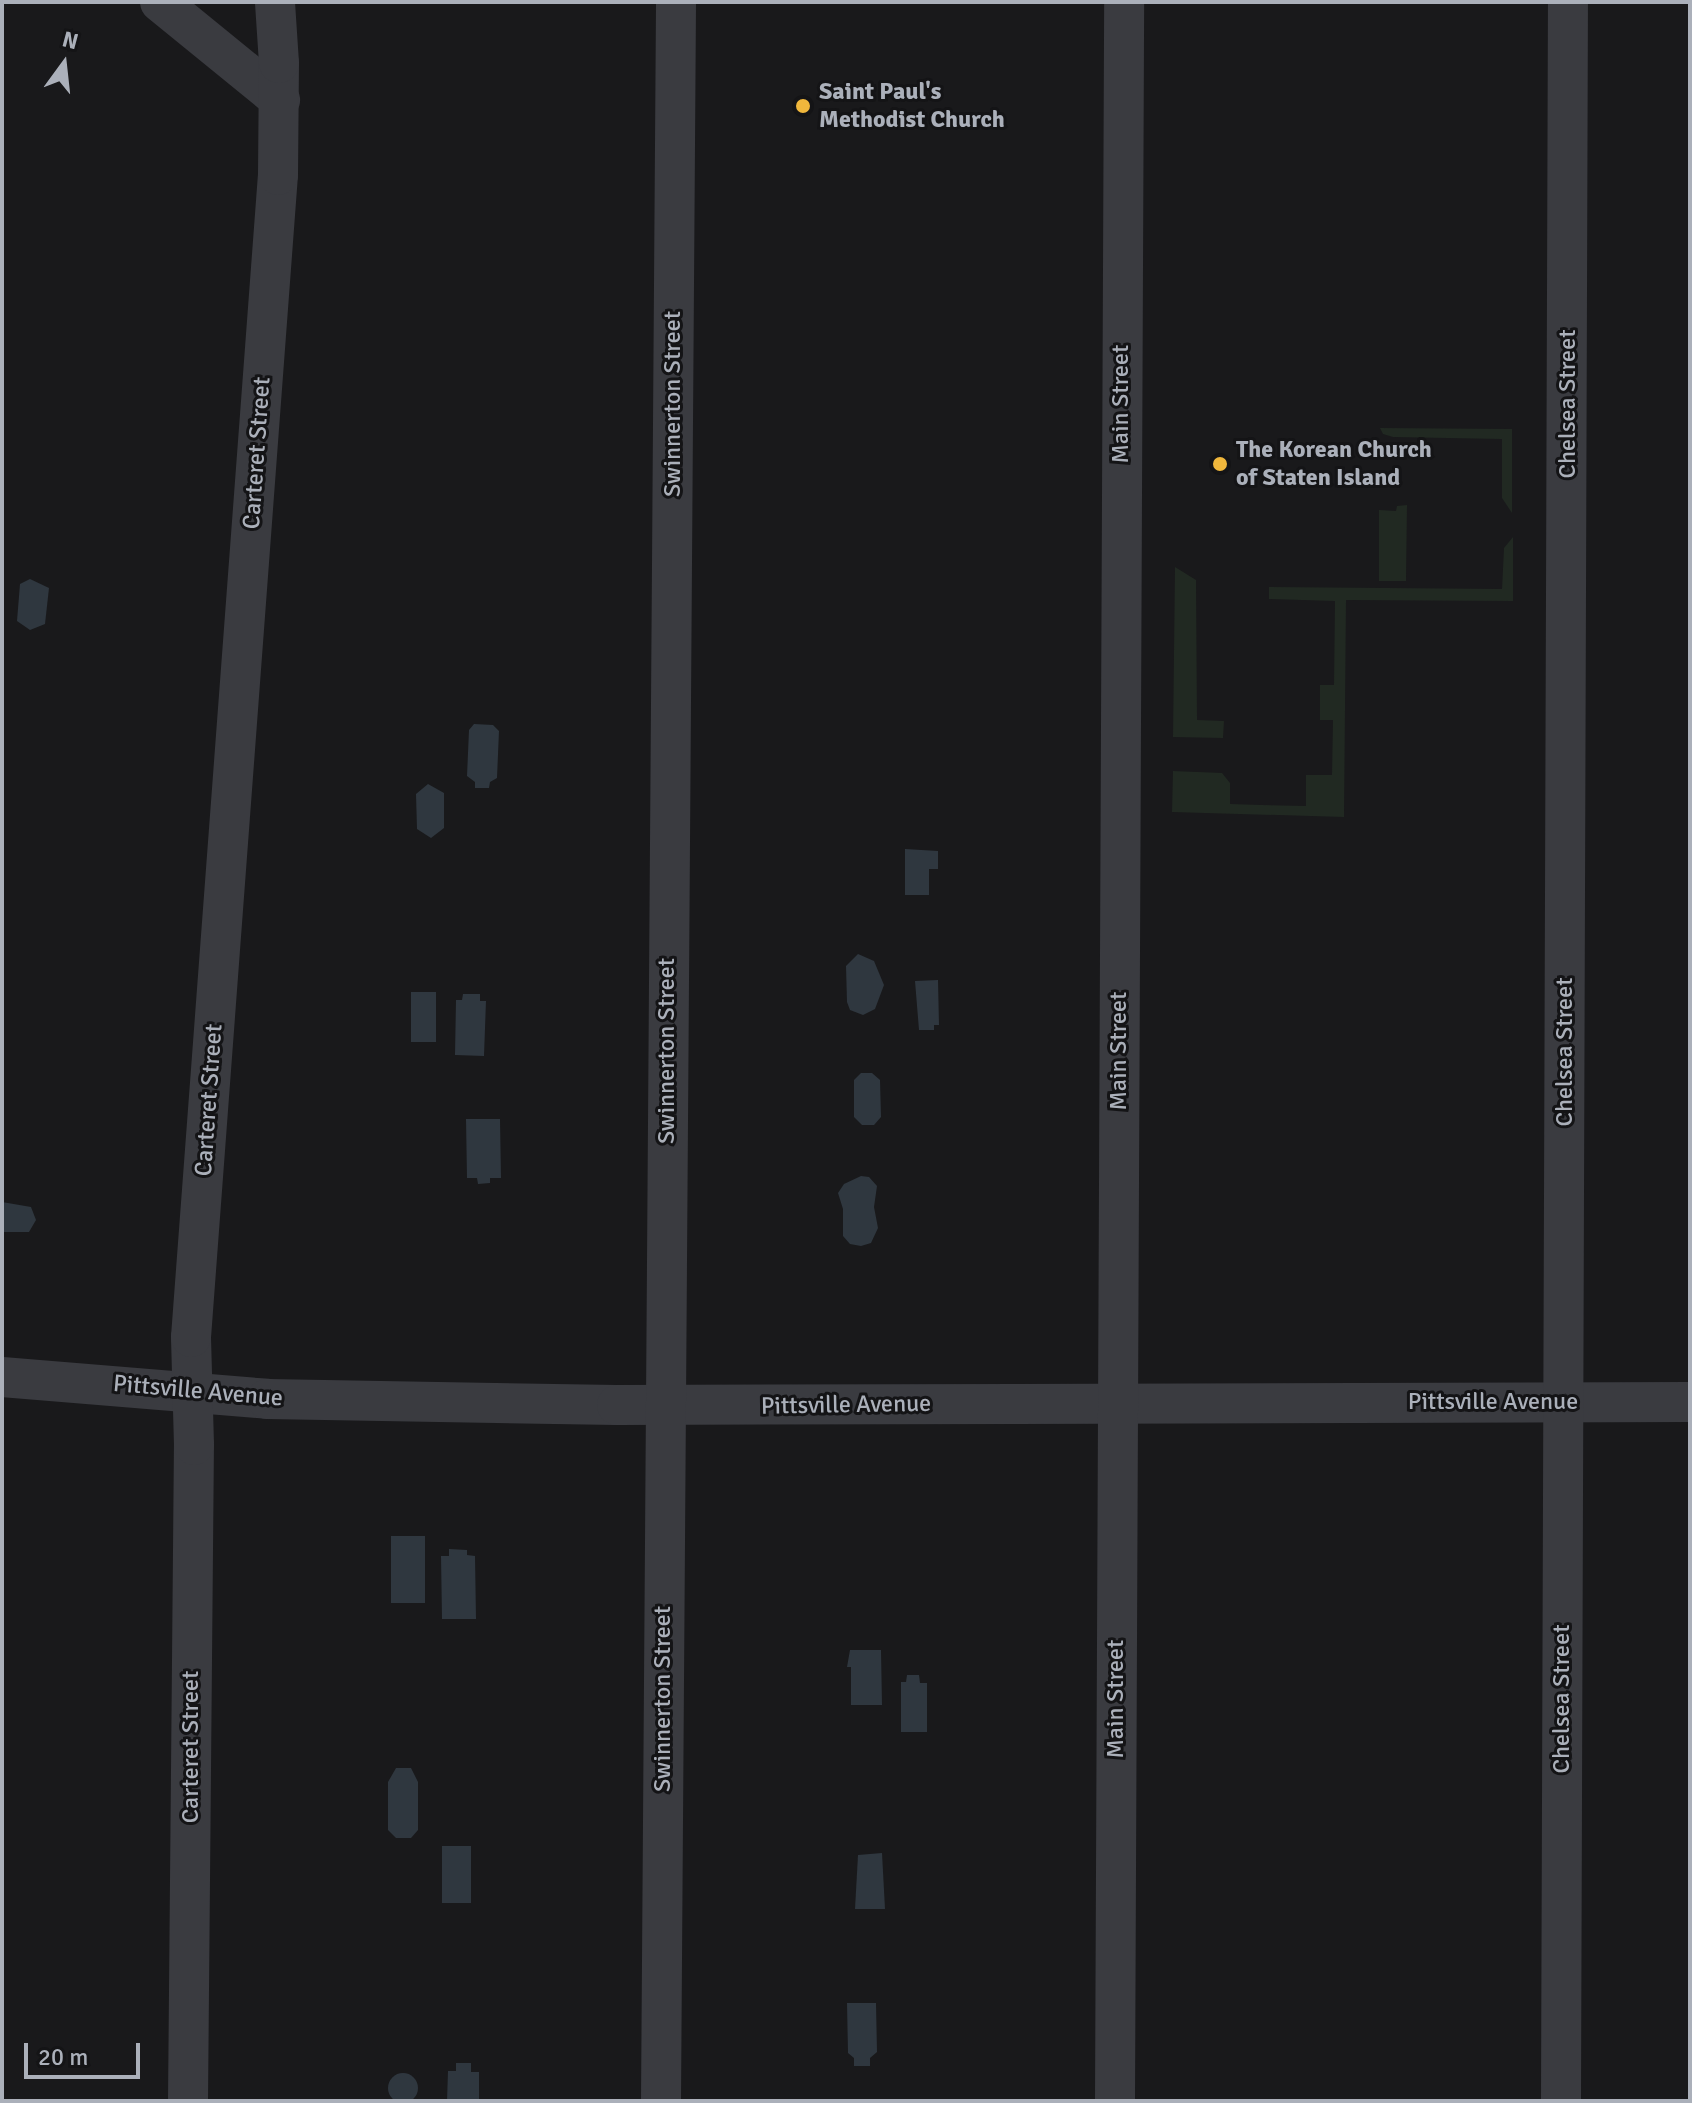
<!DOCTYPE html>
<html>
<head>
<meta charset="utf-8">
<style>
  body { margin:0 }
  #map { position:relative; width:1692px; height:2103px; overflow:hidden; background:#19191b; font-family:Signika,sans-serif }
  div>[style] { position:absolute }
  .green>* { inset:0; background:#212922 }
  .water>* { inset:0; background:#2f373f; transform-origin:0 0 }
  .round { border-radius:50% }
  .street>* { height:40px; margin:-20px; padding:0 20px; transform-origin:20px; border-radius:20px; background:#3a3b40 }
  .dots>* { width:22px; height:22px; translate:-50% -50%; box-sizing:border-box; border:4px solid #141416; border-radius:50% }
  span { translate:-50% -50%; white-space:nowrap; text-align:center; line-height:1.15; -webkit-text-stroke:6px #141416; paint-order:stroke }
  .poi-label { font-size:24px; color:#abb0ba; font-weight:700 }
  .left { translate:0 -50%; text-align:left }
  .street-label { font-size:24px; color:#abb0ba }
  .frame { position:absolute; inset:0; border:4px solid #abb0ba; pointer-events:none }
  .north { position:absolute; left:24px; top:24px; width:80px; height:80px; -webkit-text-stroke:6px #141416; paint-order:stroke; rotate:15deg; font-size:22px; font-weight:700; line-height:32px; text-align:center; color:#abb0ba }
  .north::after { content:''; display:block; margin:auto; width:28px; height:36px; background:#abb0ba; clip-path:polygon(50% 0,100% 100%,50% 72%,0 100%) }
  .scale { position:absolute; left:24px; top:2043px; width:116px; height:36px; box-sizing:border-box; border:4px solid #abb0ba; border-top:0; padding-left:10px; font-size:24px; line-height:28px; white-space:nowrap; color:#abb0ba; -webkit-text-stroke:6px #141416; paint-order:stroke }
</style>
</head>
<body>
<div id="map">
  <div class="green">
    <div style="clip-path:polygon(1380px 428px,1512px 429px,1512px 513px,1502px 498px,1502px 439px,1393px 437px,1383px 434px)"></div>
    <div style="clip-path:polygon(1407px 505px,1406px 581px,1379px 581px,1379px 510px,1396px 511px,1397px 506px)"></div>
    <div style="clip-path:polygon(1513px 537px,1513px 601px,1346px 600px,1344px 817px,1172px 812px,1173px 771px,1222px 773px,1230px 783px,1230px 804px,1261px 805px,1306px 806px,1306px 775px,1332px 775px,1333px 720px,1320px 720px,1320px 685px,1334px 685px,1335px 601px,1269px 599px,1269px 587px,1502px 589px,1504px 548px)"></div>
    <div style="clip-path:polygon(1175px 567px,1196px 580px,1197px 720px,1224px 721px,1223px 738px,1173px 737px)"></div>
  </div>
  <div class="water">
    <div style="clip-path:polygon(30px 579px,49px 588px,45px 624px,30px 630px,17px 621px,20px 584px)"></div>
    <div style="clip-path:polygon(474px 724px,493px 725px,499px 731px,497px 778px,490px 782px,489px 788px,475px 788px,475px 782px,467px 776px,469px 730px)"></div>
    <div style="clip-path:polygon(428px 784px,444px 793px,444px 828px,431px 838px,417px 829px,416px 794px)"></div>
    <div style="clip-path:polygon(905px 849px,938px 851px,938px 869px,929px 869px,929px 895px,905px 895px)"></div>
    <div style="clip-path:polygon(858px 954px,874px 961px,884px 985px,875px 1009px,863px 1015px,850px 1010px,847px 1002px,846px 966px)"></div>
    <div style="clip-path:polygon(938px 980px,939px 1025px,934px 1025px,934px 1030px,919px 1030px,915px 981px)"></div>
    <div style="left:436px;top:992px;width:50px;height:25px;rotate:90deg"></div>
    <div style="clip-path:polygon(463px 994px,480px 994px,480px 1001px,486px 1001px,484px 1056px,455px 1055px,456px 1000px,462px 1000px)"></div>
    <div style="clip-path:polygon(861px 1073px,872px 1073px,880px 1080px,881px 1117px,874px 1125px,862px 1125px,854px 1117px,854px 1080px)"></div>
    <div style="clip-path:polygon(466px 1119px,500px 1119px,501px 1178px,490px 1178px,490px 1183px,478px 1184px,477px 1178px,467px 1178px)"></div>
    <div style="clip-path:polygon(861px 1176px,869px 1177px,877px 1186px,874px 1207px,878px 1228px,871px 1243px,861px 1246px,850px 1244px,843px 1236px,843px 1209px,838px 1193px,844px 1184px)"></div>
    <div style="clip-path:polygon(2px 1202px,31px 1207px,36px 1220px,29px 1232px,2px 1232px)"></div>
    <div style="left:391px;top:1536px;width:34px;height:67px"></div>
    <div style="clip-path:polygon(449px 1549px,467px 1550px,467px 1555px,475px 1556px,476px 1619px,442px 1619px,441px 1556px,449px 1556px)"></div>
    <div style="clip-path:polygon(850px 1650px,881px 1650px,882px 1705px,851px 1705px,851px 1667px,847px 1667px)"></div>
    <div style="clip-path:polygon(907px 1675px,919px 1675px,920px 1683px,927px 1683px,927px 1732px,901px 1732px,901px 1682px,906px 1682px)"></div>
    <div style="clip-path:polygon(396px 1768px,411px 1768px,418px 1782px,418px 1830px,411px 1838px,396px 1838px,388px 1830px,388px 1782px)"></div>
    <div style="left:471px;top:1846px;width:57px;height:29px;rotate:90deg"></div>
    <div style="clip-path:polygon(882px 1853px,885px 1909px,855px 1909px,858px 1855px)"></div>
    <div style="clip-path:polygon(847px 2003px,876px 2003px,877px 2052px,870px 2058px,870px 2066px,854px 2066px,854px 2058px,848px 2053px)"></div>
    <div style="clip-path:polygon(456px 2063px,471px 2063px,471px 2072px,479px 2072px,479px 2101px,447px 2101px,448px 2071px,456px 2071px)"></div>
    <div class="round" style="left:388px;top:2073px;width:30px;height:30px"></div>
  </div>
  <div class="street">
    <div style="left:160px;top:2px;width:155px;rotate:39.2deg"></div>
    <div style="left:2px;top:1377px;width:266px;rotate:4.7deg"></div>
    <div style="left:267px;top:1399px;width:350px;rotate:1deg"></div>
    <div style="left:617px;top:1405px;width:1073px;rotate:-0.16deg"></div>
    <div style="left:188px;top:2101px;width:656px;rotate:-89.48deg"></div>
    <div style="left:194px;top:1445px;width:108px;rotate:-91.6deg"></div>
    <div style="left:191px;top:1337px;width:1165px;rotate:-85.72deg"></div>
    <div style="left:278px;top:175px;width:112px;rotate:-89.5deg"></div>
    <div style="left:279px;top:63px;width:61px;rotate:-93.8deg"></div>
    <div style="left:661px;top:2101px;width:2099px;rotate:-89.59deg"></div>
    <div style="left:1115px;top:2101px;width:2099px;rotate:-89.75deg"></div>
    <div style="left:1561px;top:2101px;width:2099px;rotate:-89.81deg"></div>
  </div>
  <div class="dots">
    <div style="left:803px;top:106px;background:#f0b73c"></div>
    <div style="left:1220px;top:464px;background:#f0b73c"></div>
  </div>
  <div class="poi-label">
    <span class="left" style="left:819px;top:106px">Saint Paul's<br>Methodist Church</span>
    <span class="left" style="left:1236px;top:464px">The Korean Church<br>of Staten Island</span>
  </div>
  <div class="street-label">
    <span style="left:673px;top:404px;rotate:-90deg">Swinnerton Street</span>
    <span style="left:1121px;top:404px;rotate:-90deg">Main Street</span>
    <span style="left:1568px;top:404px;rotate:-90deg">Chelsea Street</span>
    <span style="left:257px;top:453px;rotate:-86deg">Carteret Street</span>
    <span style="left:667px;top:1051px;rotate:-90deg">Swinnerton Street</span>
    <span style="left:1119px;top:1051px;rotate:-90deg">Main Street</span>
    <span style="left:1565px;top:1052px;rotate:-90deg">Chelsea Street</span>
    <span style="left:209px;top:1100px;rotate:-86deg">Carteret Street</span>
    <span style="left:198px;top:1391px;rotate:5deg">Pittsville Avenue</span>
    <span style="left:1493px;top:1402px">Pittsville Avenue</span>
    <span style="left:846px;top:1405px;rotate:-1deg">Pittsville Avenue</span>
    <span style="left:663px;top:1699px;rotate:-90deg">Swinnerton Street</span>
    <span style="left:1116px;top:1699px;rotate:-90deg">Main Street</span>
    <span style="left:1562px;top:1699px;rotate:-90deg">Chelsea Street</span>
    <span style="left:191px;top:1747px;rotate:-90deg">Carteret Street</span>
  </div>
  <div class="frame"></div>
  <div class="north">N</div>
  <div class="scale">20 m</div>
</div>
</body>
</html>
